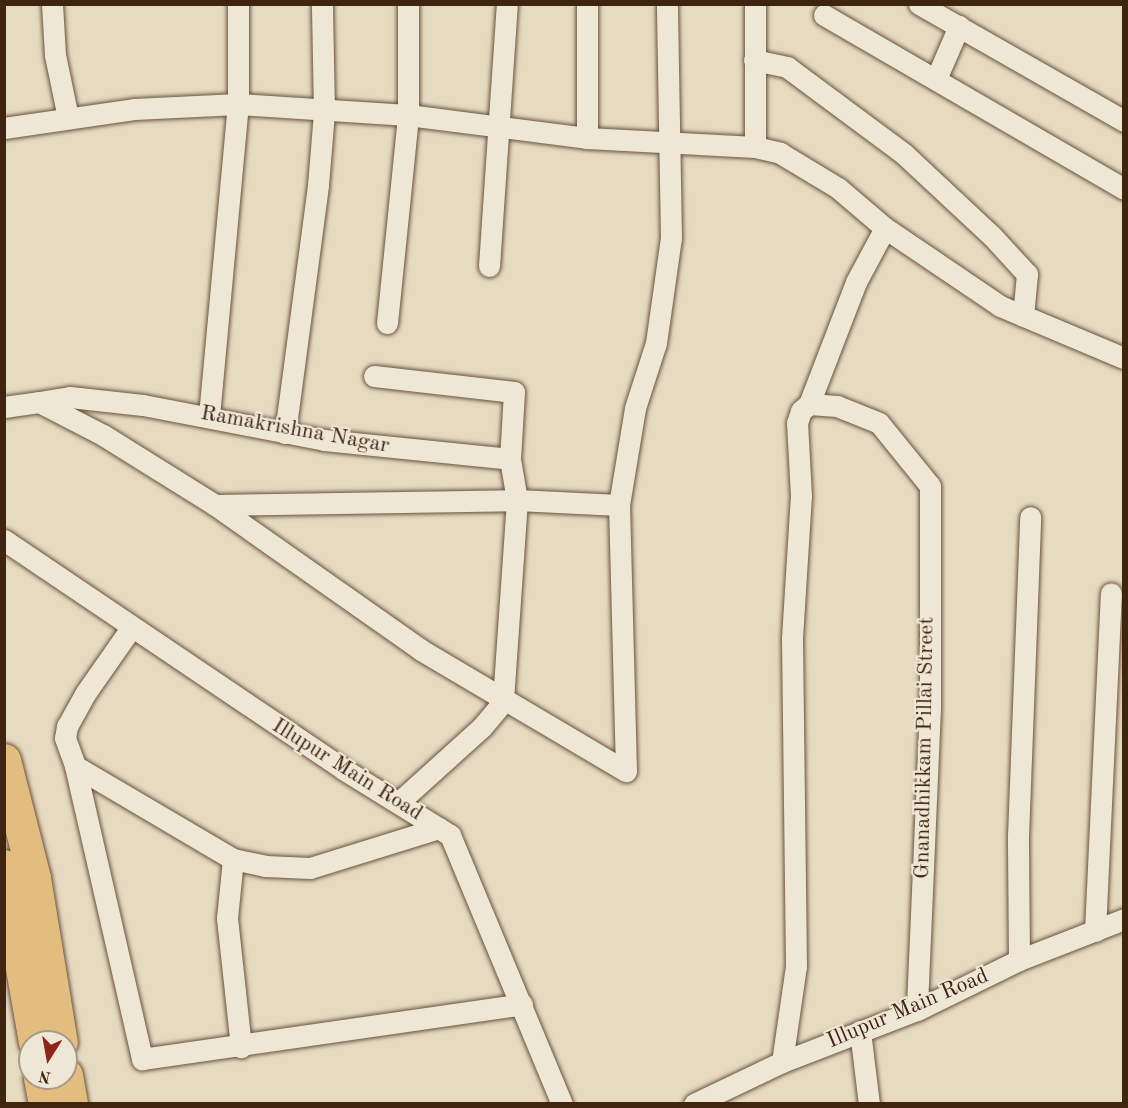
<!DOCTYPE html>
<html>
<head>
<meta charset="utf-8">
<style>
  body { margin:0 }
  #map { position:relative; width:1128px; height:1108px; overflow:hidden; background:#e6dac0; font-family:"Old Standard TT",serif }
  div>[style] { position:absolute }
  .roads { filter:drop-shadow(0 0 2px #69523c) drop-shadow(0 0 2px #69523c) }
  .street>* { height:21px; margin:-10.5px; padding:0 10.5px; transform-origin:10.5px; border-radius:10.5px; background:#efe7d6 }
  .primary>* { height:33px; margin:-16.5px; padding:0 16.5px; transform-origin:16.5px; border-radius:16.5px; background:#e3bd80 }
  span { translate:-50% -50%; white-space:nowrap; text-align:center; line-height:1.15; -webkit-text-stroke:4.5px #efe7d6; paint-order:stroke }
  .street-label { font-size:22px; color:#3f2410 }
  .frame { position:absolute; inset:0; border:6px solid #3f2410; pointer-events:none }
  .north { position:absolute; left:18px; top:1030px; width:60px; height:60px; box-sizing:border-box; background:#efe7d6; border:2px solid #a99987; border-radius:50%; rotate:191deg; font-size:16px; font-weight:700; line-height:24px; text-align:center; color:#3f2410 }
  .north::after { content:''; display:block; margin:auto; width:21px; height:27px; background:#8f2418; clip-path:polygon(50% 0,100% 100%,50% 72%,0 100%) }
</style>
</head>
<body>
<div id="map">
  <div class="roads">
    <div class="street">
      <div style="left:52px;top:4px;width:51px;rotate:86.6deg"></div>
      <div style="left:55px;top:55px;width:64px;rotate:78.3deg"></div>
      <div style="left:587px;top:4px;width:134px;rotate:90deg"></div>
      <div style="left:755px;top:4px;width:143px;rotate:90deg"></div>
      <div style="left:919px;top:4px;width:236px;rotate:29.7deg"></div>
      <div style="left:824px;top:15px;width:347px;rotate:30.1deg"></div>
      <div style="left:754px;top:60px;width:34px;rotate:12deg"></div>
      <div style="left:787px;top:67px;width:146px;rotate:36.6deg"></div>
      <div style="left:904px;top:154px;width:120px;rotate:43deg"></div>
      <div style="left:992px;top:236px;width:52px;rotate:47.4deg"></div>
      <div style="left:1027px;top:274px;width:42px;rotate:95.4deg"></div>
      <div style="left:936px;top:79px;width:58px;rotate:-66.5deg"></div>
      <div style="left:4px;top:128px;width:131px;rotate:-8.3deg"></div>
      <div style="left:134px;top:109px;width:104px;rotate:-2.8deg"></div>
      <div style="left:238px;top:104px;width:170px;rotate:3.7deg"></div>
      <div style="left:408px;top:115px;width:180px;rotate:7.3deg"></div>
      <div style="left:587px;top:138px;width:168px;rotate:3.1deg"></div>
      <div style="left:755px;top:147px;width:26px;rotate:13deg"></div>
      <div style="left:780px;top:153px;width:68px;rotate:31.1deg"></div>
      <div style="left:838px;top:188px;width:62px;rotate:40.4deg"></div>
      <div style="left:885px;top:228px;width:139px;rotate:34.1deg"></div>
      <div style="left:1000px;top:306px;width:134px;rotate:22.8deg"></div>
      <div style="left:489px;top:266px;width:263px;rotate:-86.1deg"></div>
      <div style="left:387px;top:323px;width:209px;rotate:-84.2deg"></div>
      <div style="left:408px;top:115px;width:111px;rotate:-90deg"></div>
      <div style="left:374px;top:376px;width:141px;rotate:6.5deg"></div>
      <div style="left:514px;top:392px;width:67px;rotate:93.4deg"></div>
      <div style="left:39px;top:402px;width:31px;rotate:-9deg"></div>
      <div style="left:70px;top:397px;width:73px;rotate:6.3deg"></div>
      <div style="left:143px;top:405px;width:184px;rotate:10.9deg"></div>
      <div style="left:324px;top:440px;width:187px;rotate:5.8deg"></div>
      <div style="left:510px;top:459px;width:42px;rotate:80.3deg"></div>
      <div style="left:517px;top:500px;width:102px;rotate:2.8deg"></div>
      <div style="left:809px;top:404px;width:131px;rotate:-68.9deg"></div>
      <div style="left:856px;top:282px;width:61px;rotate:-61.8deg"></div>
      <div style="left:4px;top:407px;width:35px;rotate:-8deg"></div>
      <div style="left:39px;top:402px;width:72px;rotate:27.3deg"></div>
      <div style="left:103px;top:435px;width:132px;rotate:32deg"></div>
      <div style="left:215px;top:505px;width:252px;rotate:35.1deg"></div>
      <div style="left:421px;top:650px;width:238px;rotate:30.6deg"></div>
      <div style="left:626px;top:771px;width:266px;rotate:-91.5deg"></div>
      <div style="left:619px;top:505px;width:98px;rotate:-80.6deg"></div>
      <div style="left:635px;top:408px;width:68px;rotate:-72.1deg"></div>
      <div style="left:656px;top:343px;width:106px;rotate:-81.9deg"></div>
      <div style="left:671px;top:238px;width:234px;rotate:-91deg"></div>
      <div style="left:209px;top:416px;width:313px;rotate:-84.7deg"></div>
      <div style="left:238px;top:104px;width:100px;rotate:-90deg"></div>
      <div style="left:285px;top:433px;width:250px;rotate:-82.4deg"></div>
      <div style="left:318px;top:185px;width:73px;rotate:-85.3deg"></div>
      <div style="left:324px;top:112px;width:108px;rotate:-91.1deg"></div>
      <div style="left:215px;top:505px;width:302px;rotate:-0.9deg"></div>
      <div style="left:517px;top:500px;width:202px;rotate:94deg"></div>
      <div style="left:503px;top:702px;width:33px;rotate:130deg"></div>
      <div style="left:482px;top:727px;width:113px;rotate:137.9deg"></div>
      <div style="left:4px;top:540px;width:409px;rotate:34deg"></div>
      <div style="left:343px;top:769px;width:126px;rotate:31.7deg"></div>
      <div style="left:450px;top:835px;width:291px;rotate:67.4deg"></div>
      <div style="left:131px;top:628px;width:80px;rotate:124.9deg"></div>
      <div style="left:85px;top:694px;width:37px;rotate:119deg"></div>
      <div style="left:67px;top:726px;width:12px;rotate:99deg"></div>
      <div style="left:65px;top:738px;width:30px;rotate:70deg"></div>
      <div style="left:75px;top:766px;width:183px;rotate:30.5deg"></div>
      <div style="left:233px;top:859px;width:33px;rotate:12deg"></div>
      <div style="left:265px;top:866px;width:45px;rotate:2.5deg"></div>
      <div style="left:310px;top:868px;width:135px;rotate:-17.2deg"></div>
      <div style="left:75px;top:766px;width:301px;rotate:77.1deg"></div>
      <div style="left:142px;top:1059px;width:384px;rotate:-8.2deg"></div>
      <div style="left:233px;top:859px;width:59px;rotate:95.8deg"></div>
      <div style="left:227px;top:918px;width:130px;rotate:83.8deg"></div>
      <div style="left:1095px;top:931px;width:338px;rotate:-87.3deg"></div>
      <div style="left:1019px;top:960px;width:124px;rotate:-90.5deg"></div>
      <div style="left:1018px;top:836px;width:319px;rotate:-87.8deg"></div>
      <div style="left:860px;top:1031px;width:74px;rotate:83deg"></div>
      <div style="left:782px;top:1062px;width:97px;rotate:-81.7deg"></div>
      <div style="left:796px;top:966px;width:328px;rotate:-90.7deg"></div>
      <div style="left:792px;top:638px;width:142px;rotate:-86.4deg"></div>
      <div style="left:801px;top:496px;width:73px;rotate:-93.1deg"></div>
      <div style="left:797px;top:423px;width:13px;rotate:-72deg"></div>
      <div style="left:801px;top:411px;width:11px;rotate:-41deg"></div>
      <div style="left:809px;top:404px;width:28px;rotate:4deg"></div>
      <div style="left:837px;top:406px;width:45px;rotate:22deg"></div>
      <div style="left:879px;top:423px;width:81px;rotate:51deg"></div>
      <div style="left:930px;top:486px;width:222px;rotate:90deg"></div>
      <div style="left:930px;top:708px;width:302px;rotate:92.5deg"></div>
      <div style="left:694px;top:1104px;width:98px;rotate:-25.5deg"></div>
      <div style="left:782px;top:1062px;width:145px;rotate:-21.1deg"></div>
      <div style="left:917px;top:1010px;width:114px;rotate:-26.1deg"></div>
      <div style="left:1019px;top:960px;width:113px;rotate:-21.3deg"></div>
    </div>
    <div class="primary">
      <div style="left:4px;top:760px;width:122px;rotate:75.7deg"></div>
      <div style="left:34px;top:878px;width:166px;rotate:80.7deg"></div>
      <div style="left:4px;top:866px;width:179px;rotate:80deg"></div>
      <div style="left:66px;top:1075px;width:29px;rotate:80deg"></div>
      <div style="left:40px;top:1078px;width:26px;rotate:79deg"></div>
    </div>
  </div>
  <div class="street-label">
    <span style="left:295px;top:430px;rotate:10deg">Ramakrishna Nagar</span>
    <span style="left:925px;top:748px;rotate:-89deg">Gnanadhikkam Pillai Street</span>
    <span style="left:347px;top:770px;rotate:32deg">Illupur Main Road</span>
    <span style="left:908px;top:1009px;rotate:-23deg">Illupur Main Road</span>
  </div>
  <div class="frame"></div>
  <div class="north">N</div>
</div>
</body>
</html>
